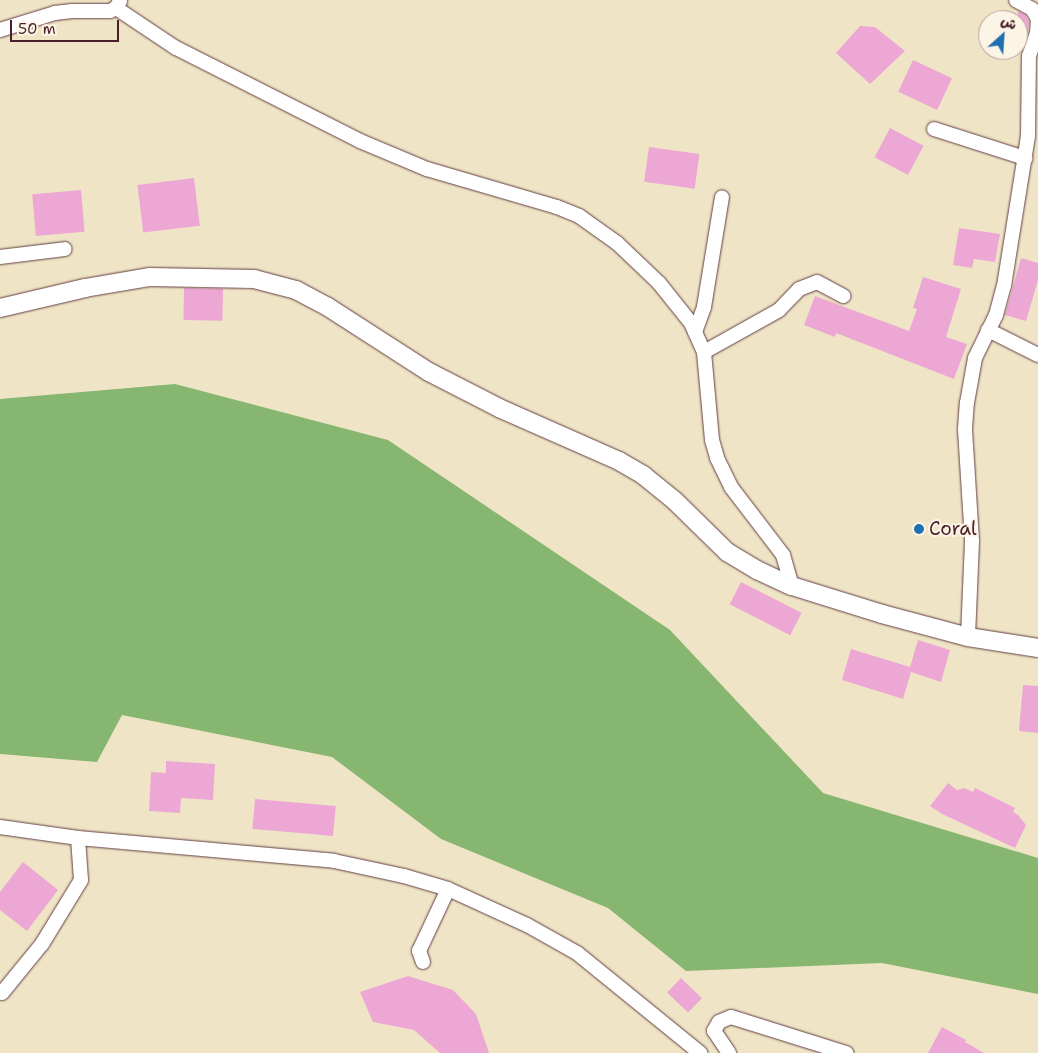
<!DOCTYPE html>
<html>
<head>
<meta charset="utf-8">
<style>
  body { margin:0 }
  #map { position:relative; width:1038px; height:1053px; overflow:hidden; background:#efe5c6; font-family:"Shantell Sans","Playpen Sans Arabic",sans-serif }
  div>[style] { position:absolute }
  .forest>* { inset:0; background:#86b670 }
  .building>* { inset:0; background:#eda7d4; transform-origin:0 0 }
  .roads { filter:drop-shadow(0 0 1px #633d42) drop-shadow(0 0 1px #633d42) }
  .minor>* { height:14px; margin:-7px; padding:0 7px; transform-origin:7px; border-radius:7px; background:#fff }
  .major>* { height:18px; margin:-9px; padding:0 9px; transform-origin:9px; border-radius:9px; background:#fff }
  .dots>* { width:14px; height:14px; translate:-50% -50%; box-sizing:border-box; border:2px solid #fcf5e5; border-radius:50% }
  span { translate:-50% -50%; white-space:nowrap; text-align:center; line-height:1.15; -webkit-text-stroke:4px #fcf5e5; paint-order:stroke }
  .poi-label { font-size:19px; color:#4a1f2b }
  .left { translate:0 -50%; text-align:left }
  .north { position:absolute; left:978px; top:10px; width:50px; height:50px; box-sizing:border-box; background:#fcf5e5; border:1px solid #b59f9b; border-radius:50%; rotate:26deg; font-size:14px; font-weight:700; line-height:20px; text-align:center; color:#4a1f2b }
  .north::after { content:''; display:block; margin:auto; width:18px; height:22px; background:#1f6fb2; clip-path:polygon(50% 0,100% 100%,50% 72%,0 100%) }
  .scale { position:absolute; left:10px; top:20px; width:109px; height:22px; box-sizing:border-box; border:2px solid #4a1f2b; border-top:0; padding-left:6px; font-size:15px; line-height:18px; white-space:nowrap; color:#4a1f2b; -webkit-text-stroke:4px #fcf5e5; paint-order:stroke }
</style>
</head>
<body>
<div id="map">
  <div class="forest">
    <div style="clip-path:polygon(175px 384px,388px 440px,670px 630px,823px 793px,1038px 858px,1038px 994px,882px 963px,686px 971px,608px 908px,441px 839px,332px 757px,122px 715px,97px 762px,0 754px,0 399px)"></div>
  </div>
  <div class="building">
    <div style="clip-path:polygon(1018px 11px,1025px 15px,1029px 22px,1027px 36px,1018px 41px)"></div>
    <div style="clip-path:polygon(860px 26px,875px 27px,905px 51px,870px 84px,836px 53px)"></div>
    <div style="left:913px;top:60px;width:43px;height:35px;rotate:25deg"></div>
    <div style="left:890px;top:128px;width:38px;height:33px;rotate:28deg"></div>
    <div style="left:649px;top:147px;width:51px;height:35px;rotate:8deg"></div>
    <div style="left:194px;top:178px;width:48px;height:57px;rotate:83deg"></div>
    <div style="left:81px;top:190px;width:42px;height:49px;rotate:85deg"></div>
    <div style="clip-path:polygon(959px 228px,1000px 234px,995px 262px,974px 259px,972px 268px,953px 265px)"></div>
    <div style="clip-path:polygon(1021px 258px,1038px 263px,1038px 280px,1026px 321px,1005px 315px)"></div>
    <div style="clip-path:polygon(923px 277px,961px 289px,946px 337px,967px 344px,954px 379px,836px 333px,835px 337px,804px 325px,815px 296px,909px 331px,917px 309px,913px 308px)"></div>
    <div style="left:184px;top:288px;width:39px;height:32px;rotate:1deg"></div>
    <div style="left:741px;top:582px;width:68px;height:25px;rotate:27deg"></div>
    <div style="clip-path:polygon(918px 640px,950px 650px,941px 682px,911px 672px,903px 699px,842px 680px,851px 649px,910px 667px)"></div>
    <div style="clip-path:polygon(1023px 685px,1038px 686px,1038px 733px,1019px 731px)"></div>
    <div style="clip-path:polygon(166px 761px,215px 764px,213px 800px,181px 798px,180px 813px,149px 811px,151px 772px,166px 773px)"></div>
    <div style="clip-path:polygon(948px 783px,957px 790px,964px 788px,973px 792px,975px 788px,1015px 808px,1013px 812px,1018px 815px,1026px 825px,1015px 848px,942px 814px,930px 806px)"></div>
    <div style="left:255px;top:799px;width:81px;height:30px;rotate:5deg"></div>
    <div style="clip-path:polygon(23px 862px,58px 890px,27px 931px,0 910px,0 892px)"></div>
    <div style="clip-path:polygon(408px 976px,453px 990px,476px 1014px,489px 1053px,440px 1053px,414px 1030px,373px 1022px,360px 992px)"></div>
    <div style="left:681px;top:978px;width:29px;height:20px;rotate:44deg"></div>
    <div style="clip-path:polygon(942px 1027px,966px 1040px,965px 1042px,984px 1053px,928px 1053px)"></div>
  </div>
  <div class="roads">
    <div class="minor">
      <div style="left:116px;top:8px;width:72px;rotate:33.7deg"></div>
      <div style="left:176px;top:48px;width:206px;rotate:26.8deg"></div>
      <div style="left:360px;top:141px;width:73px;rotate:22.7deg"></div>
      <div style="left:427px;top:169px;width:135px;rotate:16.3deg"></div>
      <div style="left:557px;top:207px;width:24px;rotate:22deg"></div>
      <div style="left:579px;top:216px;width:47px;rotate:35.4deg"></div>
      <div style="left:617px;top:243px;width:58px;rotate:43.6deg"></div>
      <div style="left:659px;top:283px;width:51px;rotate:51.3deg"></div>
      <div style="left:691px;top:323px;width:32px;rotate:66deg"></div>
      <div style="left:704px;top:352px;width:88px;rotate:84.8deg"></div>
      <div style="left:712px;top:440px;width:19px;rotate:74deg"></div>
      <div style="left:717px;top:458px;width:32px;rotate:64deg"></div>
      <div style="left:731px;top:487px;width:86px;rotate:52.6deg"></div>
      <div style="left:783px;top:555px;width:32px;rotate:74deg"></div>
      <div style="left:0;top:30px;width:58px;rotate:-17.2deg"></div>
      <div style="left:55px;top:13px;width:17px;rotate:-7deg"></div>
      <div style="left:72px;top:11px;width:38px"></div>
      <div style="left:110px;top:11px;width:7px;rotate:-27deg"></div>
      <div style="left:116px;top:8px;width:8px;rotate:-60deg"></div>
      <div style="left:934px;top:129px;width:96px;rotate:17.7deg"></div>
      <div style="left:0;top:257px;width:65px;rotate:-7deg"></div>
      <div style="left:988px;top:330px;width:56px;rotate:26.6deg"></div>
      <div style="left:695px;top:332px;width:27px;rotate:-70deg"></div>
      <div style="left:704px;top:307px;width:111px;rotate:-80.7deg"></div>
      <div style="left:704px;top:352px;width:86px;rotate:-29.2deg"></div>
      <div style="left:779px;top:310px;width:29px;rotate:-46deg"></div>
      <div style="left:799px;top:289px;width:19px;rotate:-21deg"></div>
      <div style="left:817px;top:282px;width:30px;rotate:28deg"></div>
      <div style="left:968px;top:637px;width:96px;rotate:-87.6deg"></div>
      <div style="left:972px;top:541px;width:112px;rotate:-93.6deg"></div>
      <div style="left:965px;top:429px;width:26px;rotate:-86deg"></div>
      <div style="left:967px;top:403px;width:46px;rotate:-79.9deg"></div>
      <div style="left:975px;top:358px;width:48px;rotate:-64deg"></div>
      <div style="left:996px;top:315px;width:30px;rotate:-75deg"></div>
      <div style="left:1004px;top:286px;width:152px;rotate:-80.9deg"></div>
      <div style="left:1028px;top:136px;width:80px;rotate:-89.3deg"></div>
      <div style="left:1029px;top:56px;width:24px;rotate:-71deg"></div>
      <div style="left:1037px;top:33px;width:14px;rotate:-86deg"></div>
      <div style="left:1038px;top:19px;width:12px;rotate:-121deg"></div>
      <div style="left:1032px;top:9px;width:18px;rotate:-151deg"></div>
      <div style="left:0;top:827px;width:79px;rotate:8deg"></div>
      <div style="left:78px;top:838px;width:257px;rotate:5.1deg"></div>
      <div style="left:334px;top:861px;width:72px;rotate:12.1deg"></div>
      <div style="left:404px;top:876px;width:46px;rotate:16.5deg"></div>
      <div style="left:448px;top:889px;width:87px;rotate:24.5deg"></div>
      <div style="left:527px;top:925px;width:57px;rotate:29.2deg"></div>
      <div style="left:577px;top:953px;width:159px;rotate:39.1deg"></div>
      <div style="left:423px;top:962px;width:12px;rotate:-110deg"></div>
      <div style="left:419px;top:951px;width:68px;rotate:-64.9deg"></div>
      <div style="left:2px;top:993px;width:63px;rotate:-50.8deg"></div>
      <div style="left:42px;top:944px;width:75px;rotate:-58.6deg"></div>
      <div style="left:81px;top:880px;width:42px;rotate:-94.1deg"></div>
      <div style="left:729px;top:1053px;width:27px;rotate:-124deg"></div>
      <div style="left:714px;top:1031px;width:10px;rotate:-61deg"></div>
      <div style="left:719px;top:1022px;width:13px;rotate:-23deg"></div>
      <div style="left:731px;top:1017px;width:121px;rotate:17.4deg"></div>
    </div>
    <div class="major">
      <div style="left:0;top:308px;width:87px;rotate:-13.2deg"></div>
      <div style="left:85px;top:288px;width:66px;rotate:-9.6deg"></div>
      <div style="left:150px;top:277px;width:104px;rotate:1.1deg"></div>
      <div style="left:254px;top:279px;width:43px;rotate:14.7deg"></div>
      <div style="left:296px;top:290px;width:36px;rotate:28deg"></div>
      <div style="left:328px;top:307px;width:120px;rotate:32.8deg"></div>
      <div style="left:429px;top:372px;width:79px;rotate:27.2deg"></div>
      <div style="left:499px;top:408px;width:131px;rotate:23.8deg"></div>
      <div style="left:619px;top:461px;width:28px;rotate:30deg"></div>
      <div style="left:643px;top:475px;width:41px;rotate:39.1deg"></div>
      <div style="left:675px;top:501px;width:73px;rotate:44.4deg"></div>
      <div style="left:727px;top:552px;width:35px;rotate:31deg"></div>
      <div style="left:757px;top:570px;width:38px;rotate:25deg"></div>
      <div style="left:792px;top:586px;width:94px;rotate:17.3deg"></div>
      <div style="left:882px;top:614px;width:89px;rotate:15deg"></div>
      <div style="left:968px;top:637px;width:71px;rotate:8.9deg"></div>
    </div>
  </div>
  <div class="dots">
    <div style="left:919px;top:529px;background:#1f6fb2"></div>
  </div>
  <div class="poi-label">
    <span class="left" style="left:929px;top:529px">Coral</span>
  </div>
  <div class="north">ش</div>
  <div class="scale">50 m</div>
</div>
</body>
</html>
